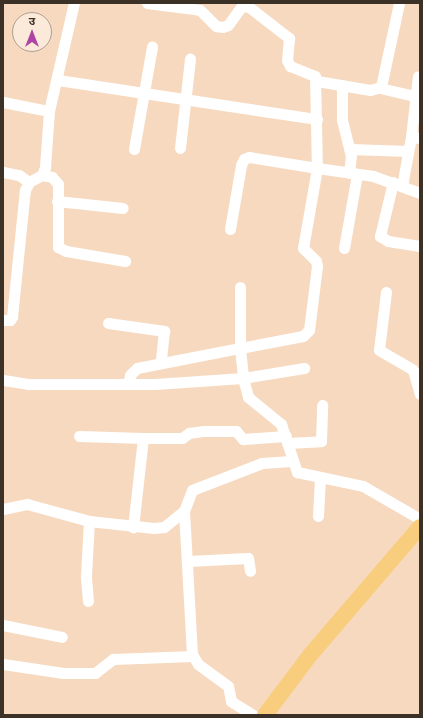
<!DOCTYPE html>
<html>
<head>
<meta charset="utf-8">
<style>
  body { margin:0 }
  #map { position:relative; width:423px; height:718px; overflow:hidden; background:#f7d9bf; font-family:Manrope,"Noto Sans Devanagari",sans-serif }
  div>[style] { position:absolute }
  .minor>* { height:11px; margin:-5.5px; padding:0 5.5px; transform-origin:5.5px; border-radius:5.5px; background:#fff }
  .highway>* { height:16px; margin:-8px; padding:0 8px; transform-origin:8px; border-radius:8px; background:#f8ce7e }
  span { translate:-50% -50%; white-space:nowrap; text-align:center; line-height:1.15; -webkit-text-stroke:3.5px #fbe9d9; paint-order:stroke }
  .frame { position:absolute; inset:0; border:4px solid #3c3126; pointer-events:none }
  .north { position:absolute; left:12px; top:12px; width:40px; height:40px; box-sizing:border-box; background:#fbe9d9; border:1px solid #af9f91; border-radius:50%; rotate:0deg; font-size:11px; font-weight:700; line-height:16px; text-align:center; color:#3c3126 }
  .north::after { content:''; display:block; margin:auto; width:14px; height:18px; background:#ae44a4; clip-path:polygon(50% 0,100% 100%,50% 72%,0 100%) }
</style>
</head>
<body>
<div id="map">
  <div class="minor">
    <div style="left:147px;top:3px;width:53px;rotate:7.5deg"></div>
    <div style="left:200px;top:10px;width:23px;rotate:45deg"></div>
    <div style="left:216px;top:26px;width:7px;rotate:8deg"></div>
    <div style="left:223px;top:27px;width:5px;rotate:-22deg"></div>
    <div style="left:228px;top:25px;width:24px;rotate:-54deg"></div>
    <div style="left:242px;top:6px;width:7px;rotate:8deg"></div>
    <div style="left:249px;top:7px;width:51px;rotate:37.8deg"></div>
    <div style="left:289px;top:38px;width:22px;rotate:95deg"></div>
    <div style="left:287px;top:60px;width:7px;rotate:63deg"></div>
    <div style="left:290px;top:66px;width:27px;rotate:22deg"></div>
    <div style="left:315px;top:76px;width:92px;rotate:88.8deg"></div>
    <div style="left:317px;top:168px;width:57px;rotate:8.1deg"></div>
    <div style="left:373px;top:176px;width:50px;rotate:19.9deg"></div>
    <div style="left:58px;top:80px;width:262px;rotate:8.6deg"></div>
    <div style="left:317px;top:81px;width:54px;rotate:9.6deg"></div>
    <div style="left:370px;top:90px;width:11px;rotate:-15deg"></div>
    <div style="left:381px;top:87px;width:86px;rotate:-77.9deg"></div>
    <div style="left:342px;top:85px;width:35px;rotate:90deg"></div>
    <div style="left:342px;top:120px;width:36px;rotate:76deg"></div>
    <div style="left:351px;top:155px;width:18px;rotate:96deg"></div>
    <div style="left:380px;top:88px;width:36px;rotate:13deg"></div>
    <div style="left:3px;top:102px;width:47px;rotate:11.1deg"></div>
    <div style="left:411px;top:137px;width:61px;rotate:-83.5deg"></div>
    <div style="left:180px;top:148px;width:90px;rotate:-83.6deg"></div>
    <div style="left:134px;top:149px;width:104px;rotate:-80deg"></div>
    <div style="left:350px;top:149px;width:58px;rotate:2deg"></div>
    <div style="left:3px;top:172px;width:16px;rotate:11deg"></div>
    <div style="left:19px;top:175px;width:12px;rotate:35deg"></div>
    <div style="left:42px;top:175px;width:10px;rotate:11deg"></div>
    <div style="left:52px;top:177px;width:9px;rotate:49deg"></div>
    <div style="left:58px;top:184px;width:63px;rotate:90deg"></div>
    <div style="left:58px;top:247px;width:9px;rotate:27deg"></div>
    <div style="left:66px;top:251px;width:60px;rotate:9.6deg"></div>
    <div style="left:393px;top:182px;width:56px;rotate:103.5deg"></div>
    <div style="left:380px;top:236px;width:9px;rotate:32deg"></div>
    <div style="left:388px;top:241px;width:32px;rotate:9deg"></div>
    <div style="left:402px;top:186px;width:50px;rotate:-79.6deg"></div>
    <div style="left:411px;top:137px;width:9px;rotate:6deg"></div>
    <div style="left:57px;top:201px;width:66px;rotate:6.1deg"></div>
    <div style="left:230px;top:229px;width:65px;rotate:-80.2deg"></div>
    <div style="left:241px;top:165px;width:7px;rotate:-63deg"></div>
    <div style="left:244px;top:159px;width:5px;rotate:-22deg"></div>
    <div style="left:249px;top:157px;width:69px;rotate:9.2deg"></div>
    <div style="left:317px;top:168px;width:81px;rotate:99.9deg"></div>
    <div style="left:303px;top:248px;width:18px;rotate:45deg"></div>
    <div style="left:316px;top:261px;width:5px;rotate:79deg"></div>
    <div style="left:317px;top:266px;width:64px;rotate:97.1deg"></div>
    <div style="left:309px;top:330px;width:8px;rotate:135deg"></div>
    <div style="left:303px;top:336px;width:64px;rotate:169.2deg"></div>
    <div style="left:240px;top:348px;width:30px;rotate:84deg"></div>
    <div style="left:243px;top:378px;width:62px;rotate:-9.3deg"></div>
    <div style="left:344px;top:248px;width:75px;rotate:-80deg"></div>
    <div style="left:386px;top:292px;width:58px;rotate:96.9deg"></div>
    <div style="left:379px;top:350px;width:39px;rotate:30deg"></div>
    <div style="left:413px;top:370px;width:25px;rotate:74deg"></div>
    <div style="left:3px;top:320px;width:7px"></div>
    <div style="left:10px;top:320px;width:4px;rotate:-56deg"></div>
    <div style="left:12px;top:317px;width:128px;rotate:-84.2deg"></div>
    <div style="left:25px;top:190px;width:9px;rotate:-63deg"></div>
    <div style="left:29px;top:182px;width:15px;rotate:-28deg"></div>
    <div style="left:42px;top:175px;width:9px;rotate:-69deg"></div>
    <div style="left:45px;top:167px;width:56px;rotate:-85.9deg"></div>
    <div style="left:49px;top:111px;width:111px;rotate:-77deg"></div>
    <div style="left:108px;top:323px;width:57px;rotate:8.1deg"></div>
    <div style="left:164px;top:331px;width:31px;rotate:96deg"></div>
    <div style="left:3px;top:380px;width:25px;rotate:9deg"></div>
    <div style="left:28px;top:384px;width:127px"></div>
    <div style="left:155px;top:384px;width:88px;rotate:-3.9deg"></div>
    <div style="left:243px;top:378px;width:20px;rotate:75deg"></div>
    <div style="left:248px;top:397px;width:43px;rotate:39.3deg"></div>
    <div style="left:281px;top:424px;width:51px;rotate:71.6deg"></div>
    <div style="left:297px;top:472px;width:67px;rotate:12deg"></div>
    <div style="left:363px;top:486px;width:66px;rotate:30.1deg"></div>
    <div style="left:128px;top:384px;width:9px;rotate:-77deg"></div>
    <div style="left:130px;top:375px;width:10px;rotate:-45deg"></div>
    <div style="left:137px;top:368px;width:105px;rotate:-11deg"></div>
    <div style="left:240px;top:348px;width:61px;rotate:-90deg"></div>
    <div style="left:79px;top:436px;width:64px;rotate:1.8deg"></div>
    <div style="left:143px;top:438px;width:90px;rotate:96.4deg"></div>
    <div style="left:143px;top:438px;width:39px"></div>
    <div style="left:182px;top:438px;width:9px;rotate:-36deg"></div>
    <div style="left:189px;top:433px;width:15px;rotate:-8deg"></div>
    <div style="left:204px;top:431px;width:32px"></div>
    <div style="left:236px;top:431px;width:11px;rotate:49deg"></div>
    <div style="left:243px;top:439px;width:43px;rotate:-4deg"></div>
    <div style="left:287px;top:443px;width:34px;rotate:-3deg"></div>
    <div style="left:321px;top:441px;width:36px;rotate:-88deg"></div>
    <div style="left:3px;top:509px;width:25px;rotate:-12deg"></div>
    <div style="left:27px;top:504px;width:64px;rotate:15.3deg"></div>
    <div style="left:89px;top:521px;width:65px;rotate:6.1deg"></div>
    <div style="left:154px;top:528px;width:10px;rotate:-6deg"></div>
    <div style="left:164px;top:527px;width:26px;rotate:-39deg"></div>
    <div style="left:318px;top:516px;width:39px;rotate:-87deg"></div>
    <div style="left:188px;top:561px;width:60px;rotate:-2.9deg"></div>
    <div style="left:248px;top:558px;width:13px;rotate:81deg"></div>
    <div style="left:88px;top:601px;width:25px;rotate:-95deg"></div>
    <div style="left:86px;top:576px;width:55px;rotate:-86.9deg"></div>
    <div style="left:3px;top:625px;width:60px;rotate:11.5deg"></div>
    <div style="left:3px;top:664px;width:61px;rotate:8.5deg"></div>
    <div style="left:63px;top:673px;width:32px"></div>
    <div style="left:95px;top:673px;width:23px;rotate:-38deg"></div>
    <div style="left:113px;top:659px;width:80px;rotate:-2.1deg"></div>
    <div style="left:253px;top:715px;width:26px;rotate:-148deg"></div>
    <div style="left:231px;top:701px;width:15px;rotate:-101deg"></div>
    <div style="left:228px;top:686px;width:37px;rotate:-144deg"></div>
    <div style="left:198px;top:664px;width:12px;rotate:-121deg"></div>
    <div style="left:192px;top:654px;width:143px;rotate:-93.2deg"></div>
    <div style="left:184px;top:511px;width:22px;rotate:-69deg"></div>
    <div style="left:192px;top:490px;width:75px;rotate:-21.1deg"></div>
    <div style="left:262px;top:463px;width:29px;rotate:-4deg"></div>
  </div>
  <div class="highway">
    <div style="left:265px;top:715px;width:76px;rotate:-53deg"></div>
    <div style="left:311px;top:654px;width:167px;rotate:-49.4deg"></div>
  </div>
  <div class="frame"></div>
  <div class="north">उ</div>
</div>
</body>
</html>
